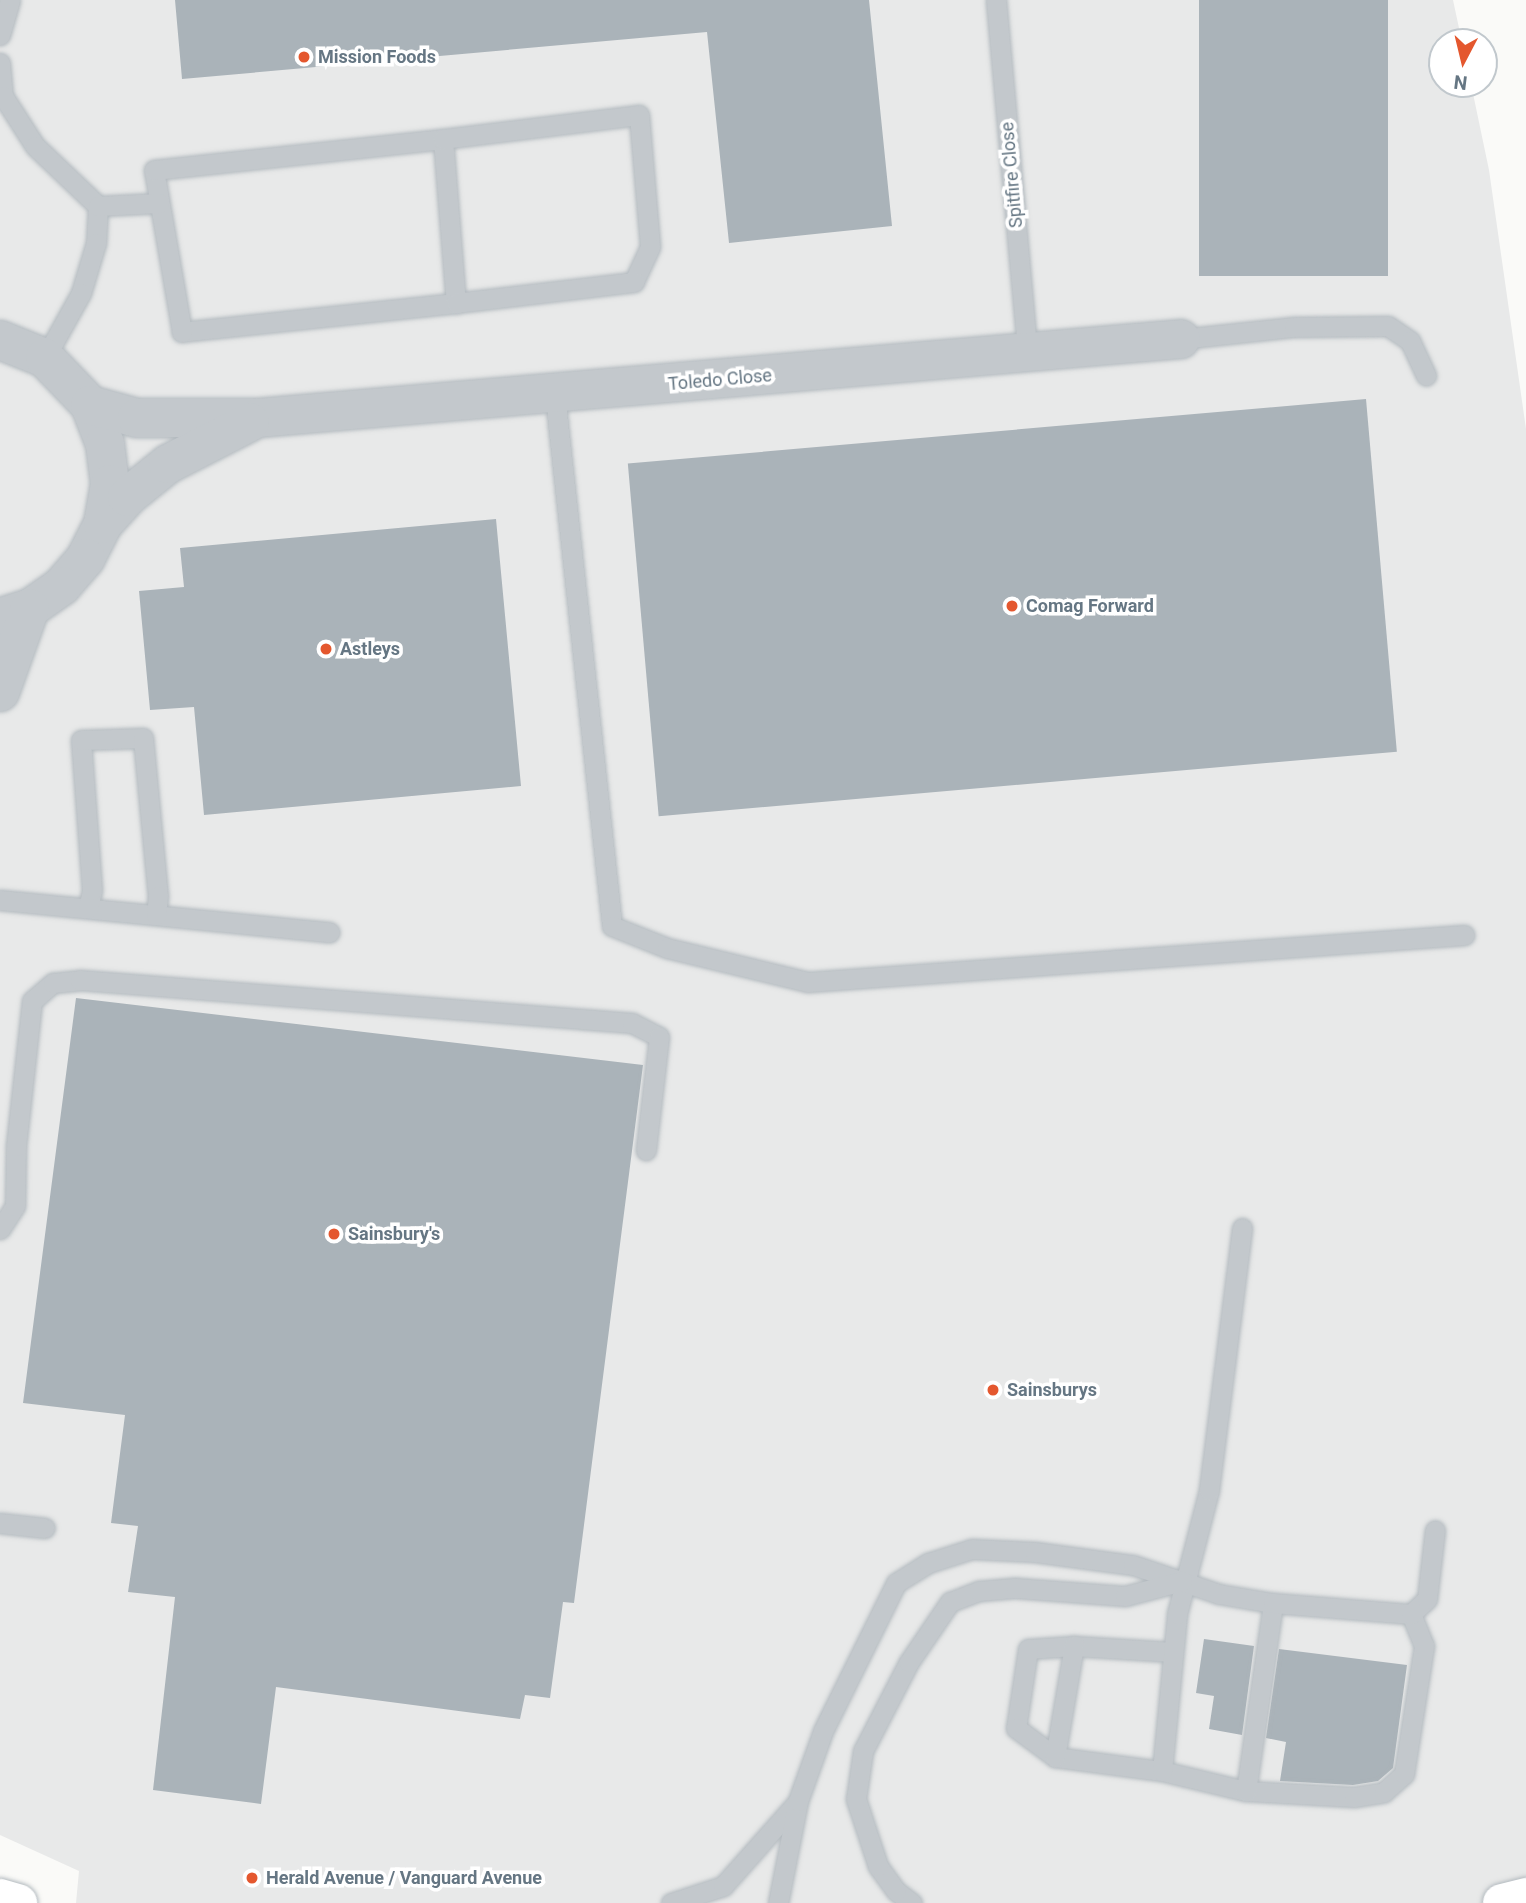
<!DOCTYPE html>
<html>
<head>
<meta charset="utf-8">
<style>
  body { margin:0 }
  #map { position:relative; width:1526px; height:1903px; overflow:hidden; background:#fafaf8; font-family:Roboto,sans-serif }
  div>[style] { position:absolute }
  .built>* { inset:0; background:#e8e9e9 }
  .building>* { inset:0; background:#aab3b9; transform-origin:0 0 }
  .roads { filter:drop-shadow(0 0 2px #b3babf) drop-shadow(0 0 2px #b3babf) }
  .service>* { height:19px; margin:-9.5px; padding:0 9.5px; transform-origin:9.5px; border-radius:9.5px; background:#c3c8cc }
  .minor>* { height:38px; margin:-19px; padding:0 19px; transform-origin:19px; border-radius:19px; background:#c3c8cc }
  .secondary>* { height:38px; margin:-19px; padding:0 19px; transform-origin:19px; border-radius:19px; background:#fff }
  .dots>* { width:19px; height:19px; translate:-50% -50%; box-sizing:border-box; border:4px solid #fff; border-radius:50% }
  span { translate:-50% -50%; white-space:nowrap; text-align:center; line-height:1.15; -webkit-text-stroke:7px #fff; paint-order:stroke }
  .poi-label { font-size:18px; color:#657683; font-weight:700 }
  .left { translate:0 -50%; text-align:left }
  .street-label { font-size:18px; color:#657683 }
  .north { position:absolute; left:1428px; top:28px; width:70px; height:70px; box-sizing:border-box; background:#fff; border:2px solid #c1c8cd; border-radius:50%; rotate:187deg; font-size:19px; font-weight:700; line-height:28px; text-align:center; color:#657683 }
  .north::after { content:''; display:block; margin:auto; width:24px; height:32px; background:#e4572e; clip-path:polygon(50% 0,100% 100%,50% 72%,0 100%) }
</style>
</head>
<body>
<div id="map">
  <div class="built">
    <div style="clip-path:polygon(0 0,1453px 0,1462px 42px,1442px 42px,1442px 84px,1471px 84px,1489px 170px,1526px 429px,1526px 1903px,76px 1903px,79px 1871px,0 1835px)"></div>
  </div>
  <div class="building">
    <div style="clip-path:polygon(175px 0,869px 0,892px 226px,729px 243px,707px 32px,182px 79px)"></div>
    <div style="left:1199px;top:0;width:189px;height:276px"></div>
    <div style="left:1366px;top:399px;width:354px;height:741px;rotate:85deg"></div>
    <div style="clip-path:polygon(496px 519px,521px 786px,204px 815px,194px 707px,150px 710px,139px 591px,184px 587px,180px 548px)"></div>
    <div style="clip-path:polygon(76px 998px,643px 1065px,574px 1603px,563px 1602px,550px 1698px,525px 1695px,520px 1719px,276px 1687px,261px 1804px,153px 1790px,175px 1597px,128px 1592px,138px 1526px,111px 1523px,125px 1415px,23px 1403px)"></div>
    <div style="clip-path:polygon(1204px 1639px,1254px 1646px,1242px 1735px,1209px 1729px,1214px 1696px,1196px 1693px)"></div>
    <div style="clip-path:polygon(1279px 1649px,1407px 1665px,1393px 1768px,1378px 1781px,1353px 1785px,1280px 1781px,1286px 1742px,1266px 1738px)"></div>
  </div>
  <div class="roads">
    <div class="service">
      <div style="left:996px;top:0;width:351px;rotate:84.9deg"></div>
      <div style="left:0;top:35px;width:36px;rotate:-74deg"></div>
      <div style="left:0;top:63px;width:33px;rotate:85deg"></div>
      <div style="left:3px;top:96px;width:59px;rotate:57.4deg"></div>
      <div style="left:35px;top:146px;width:87px;rotate:43.6deg"></div>
      <div style="left:98px;top:206px;width:37px;rotate:93deg"></div>
      <div style="left:96px;top:243px;width:52px;rotate:106.7deg"></div>
      <div style="left:81px;top:293px;width:74px;rotate:119deg"></div>
      <div style="left:443px;top:139px;width:165px;rotate:85.5deg"></div>
      <div style="left:456px;top:303px;width:276px;rotate:174deg"></div>
      <div style="left:182px;top:332px;width:164px;rotate:-99.8deg"></div>
      <div style="left:154px;top:170px;width:291px;rotate:-6.1deg"></div>
      <div style="left:443px;top:139px;width:197px;rotate:-7deg"></div>
      <div style="left:639px;top:115px;width:132px;rotate:85.2deg"></div>
      <div style="left:650px;top:247px;width:38px;rotate:115deg"></div>
      <div style="left:634px;top:282px;width:179px;rotate:173.3deg"></div>
      <div style="left:98px;top:206px;width:61px;rotate:-2.8deg"></div>
      <div style="left:1181px;top:339px;width:114px;rotate:-6.1deg"></div>
      <div style="left:1294px;top:327px;width:94px;rotate:-0.6deg"></div>
      <div style="left:1388px;top:326px;width:27px;rotate:34deg"></div>
      <div style="left:1410px;top:341px;width:38px;rotate:65deg"></div>
      <div style="left:555px;top:396px;width:533px;rotate:83.86deg"></div>
      <div style="left:612px;top:926px;width:59px;rotate:21.8deg"></div>
      <div style="left:667px;top:948px;width:145px;rotate:13.6deg"></div>
      <div style="left:808px;top:982px;width:658px;rotate:-4.1deg"></div>
      <div style="left:0;top:900px;width:331px;rotate:5.6deg"></div>
      <div style="left:88px;top:908px;width:18px;rotate:-77deg"></div>
      <div style="left:92px;top:890px;width:150px;rotate:-94.2deg"></div>
      <div style="left:81px;top:740px;width:62px;rotate:-1.8deg"></div>
      <div style="left:143px;top:738px;width:159px;rotate:84.6deg"></div>
      <div style="left:158px;top:896px;width:19px;rotate:96deg"></div>
      <div style="left:0;top:1229px;width:27px;rotate:-57deg"></div>
      <div style="left:15px;top:1206px;width:60px;rotate:-89deg"></div>
      <div style="left:16px;top:1146px;width:146px;rotate:-83.7deg"></div>
      <div style="left:32px;top:1001px;width:28px;rotate:-41deg"></div>
      <div style="left:53px;top:983px;width:27px;rotate:-6deg"></div>
      <div style="left:80px;top:980px;width:554px;rotate:4.45deg"></div>
      <div style="left:632px;top:1023px;width:30px;rotate:27deg"></div>
      <div style="left:659px;top:1037px;width:114px;rotate:96.6deg"></div>
      <div style="left:0;top:1523px;width:45px;rotate:6.3deg"></div>
      <div style="left:1173px;top:1652px;width:99px;rotate:-176.5deg"></div>
      <div style="left:1074px;top:1646px;width:46px;rotate:176.3deg"></div>
      <div style="left:1028px;top:1649px;width:80px;rotate:98.6deg"></div>
      <div style="left:1016px;top:1728px;width:49px;rotate:36.6deg"></div>
      <div style="left:1055px;top:1757px;width:108px;rotate:7.5deg"></div>
      <div style="left:1162px;top:1771px;width:86px;rotate:13.4deg"></div>
      <div style="left:1246px;top:1791px;width:108px;rotate:3.2deg"></div>
      <div style="left:1354px;top:1797px;width:30px;rotate:-9deg"></div>
      <div style="left:1384px;top:1792px;width:27px;rotate:-42deg"></div>
      <div style="left:1404px;top:1774px;width:130px;rotate:-81.1deg"></div>
      <div style="left:1424px;top:1646px;width:35px;rotate:-112deg"></div>
      <div style="left:1055px;top:1757px;width:113px;rotate:-80.3deg"></div>
      <div style="left:1162px;top:1771px;width:158px;rotate:-84.5deg"></div>
      <div style="left:1177px;top:1614px;width:128px;rotate:-75.5deg"></div>
      <div style="left:1209px;top:1490px;width:264px;rotate:-82.8deg"></div>
      <div style="left:1246px;top:1791px;width:190px;rotate:-81.8deg"></div>
      <div style="left:671px;top:1903px;width:55px;rotate:-18.1deg"></div>
      <div style="left:723px;top:1886px;width:108px;rotate:-48.4deg"></div>
      <div style="left:778px;top:1903px;width:104px;rotate:-78.9deg"></div>
      <div style="left:798px;top:1801px;width:74px;rotate:-70.3deg"></div>
      <div style="left:823px;top:1731px;width:165px;rotate:-63.7deg"></div>
      <div style="left:896px;top:1583px;width:38px;rotate:-32deg"></div>
      <div style="left:928px;top:1563px;width:46px;rotate:-17.7deg"></div>
      <div style="left:972px;top:1549px;width:63px;rotate:2.7deg"></div>
      <div style="left:1035px;top:1552px;width:99px;rotate:7.6deg"></div>
      <div style="left:1133px;top:1565px;width:91px;rotate:18.6deg"></div>
      <div style="left:1219px;top:1594px;width:55px;rotate:9.5deg"></div>
      <div style="left:1273px;top:1603px;width:138px;rotate:4.6deg"></div>
      <div style="left:1411px;top:1614px;width:22px;rotate:-43deg"></div>
      <div style="left:1427px;top:1599px;width:69px;rotate:-83.4deg"></div>
      <div style="left:912px;top:1903px;width:20px;rotate:-143deg"></div>
      <div style="left:896px;top:1891px;width:31px;rotate:-126deg"></div>
      <div style="left:878px;top:1866px;width:71px;rotate:-108.2deg"></div>
      <div style="left:856px;top:1799px;width:49px;rotate:-81.7deg"></div>
      <div style="left:863px;top:1751px;width:100px;rotate:-62.7deg"></div>
      <div style="left:909px;top:1662px;width:73px;rotate:-55.7deg"></div>
      <div style="left:950px;top:1602px;width:31px;rotate:-21deg"></div>
      <div style="left:979px;top:1591px;width:37px;rotate:-5deg"></div>
      <div style="left:1016px;top:1588px;width:109px;rotate:4.2deg"></div>
      <div style="left:1125px;top:1596px;width:59px;rotate:-14.7deg"></div>
    </div>
    <div class="minor">
      <div style="left:0;top:340px;width:48px;rotate:21.8deg"></div>
      <div style="left:45px;top:358px;width:65px;rotate:46.2deg"></div>
      <div style="left:90px;top:405px;width:42px;rotate:69deg"></div>
      <div style="left:105px;top:444px;width:40px;rotate:82.9deg"></div>
      <div style="left:110px;top:484px;width:41px;rotate:99.9deg"></div>
      <div style="left:103px;top:524px;width:38px;rotate:117deg"></div>
      <div style="left:86px;top:558px;width:37px;rotate:131deg"></div>
      <div style="left:62px;top:586px;width:39px;rotate:145deg"></div>
      <div style="left:30px;top:608px;width:32px;rotate:162deg"></div>
      <div style="left:90px;top:405px;width:49px;rotate:15.5deg"></div>
      <div style="left:137px;top:418px;width:121px"></div>
      <div style="left:258px;top:418px;width:926px;rotate:-4.89deg"></div>
      <div style="left:103px;top:524px;width:36px;rotate:-48deg"></div>
      <div style="left:127px;top:497px;width:53px;rotate:-38.8deg"></div>
      <div style="left:168px;top:464px;width:92px;rotate:-27.1deg"></div>
      <div style="left:0;top:692px;width:89px;rotate:-70.3deg"></div>
    </div>
    <div class="secondary">
      <div style="left:0;top:1898px;width:19px;rotate:16deg"></div>
      <div style="left:1502px;top:1903px;width:25px;rotate:-14deg"></div>
    </div>
  </div>
  <div class="dots">
    <div style="left:304px;top:57px;background:#e4572e"></div>
    <div style="left:1012px;top:606px;background:#e4572e"></div>
    <div style="left:326px;top:649px;background:#e4572e"></div>
    <div style="left:334px;top:1234px;background:#e4572e"></div>
    <div style="left:993px;top:1390px;background:#e4572e"></div>
    <div style="left:252px;top:1878px;background:#e4572e"></div>
  </div>
  <div class="poi-label">
    <span class="left" style="left:318px;top:57px">Mission Foods</span>
    <span class="left" style="left:1026px;top:606px">Comag Forward</span>
    <span class="left" style="left:340px;top:649px">Astleys</span>
    <span class="left" style="left:348px;top:1234px">Sainsbury's</span>
    <span class="left" style="left:1007px;top:1390px">Sainsburys</span>
    <span class="left" style="left:266px;top:1878px">Herald Avenue / Vanguard Avenue</span>
  </div>
  <div class="street-label">
    <span style="left:1012px;top:175px;rotate:-95deg">Spitfire Close</span>
    <span style="left:720px;top:380px;rotate:-5deg">Toledo Close</span>
  </div>
  <div class="north">N</div>
</div>
</body>
</html>
